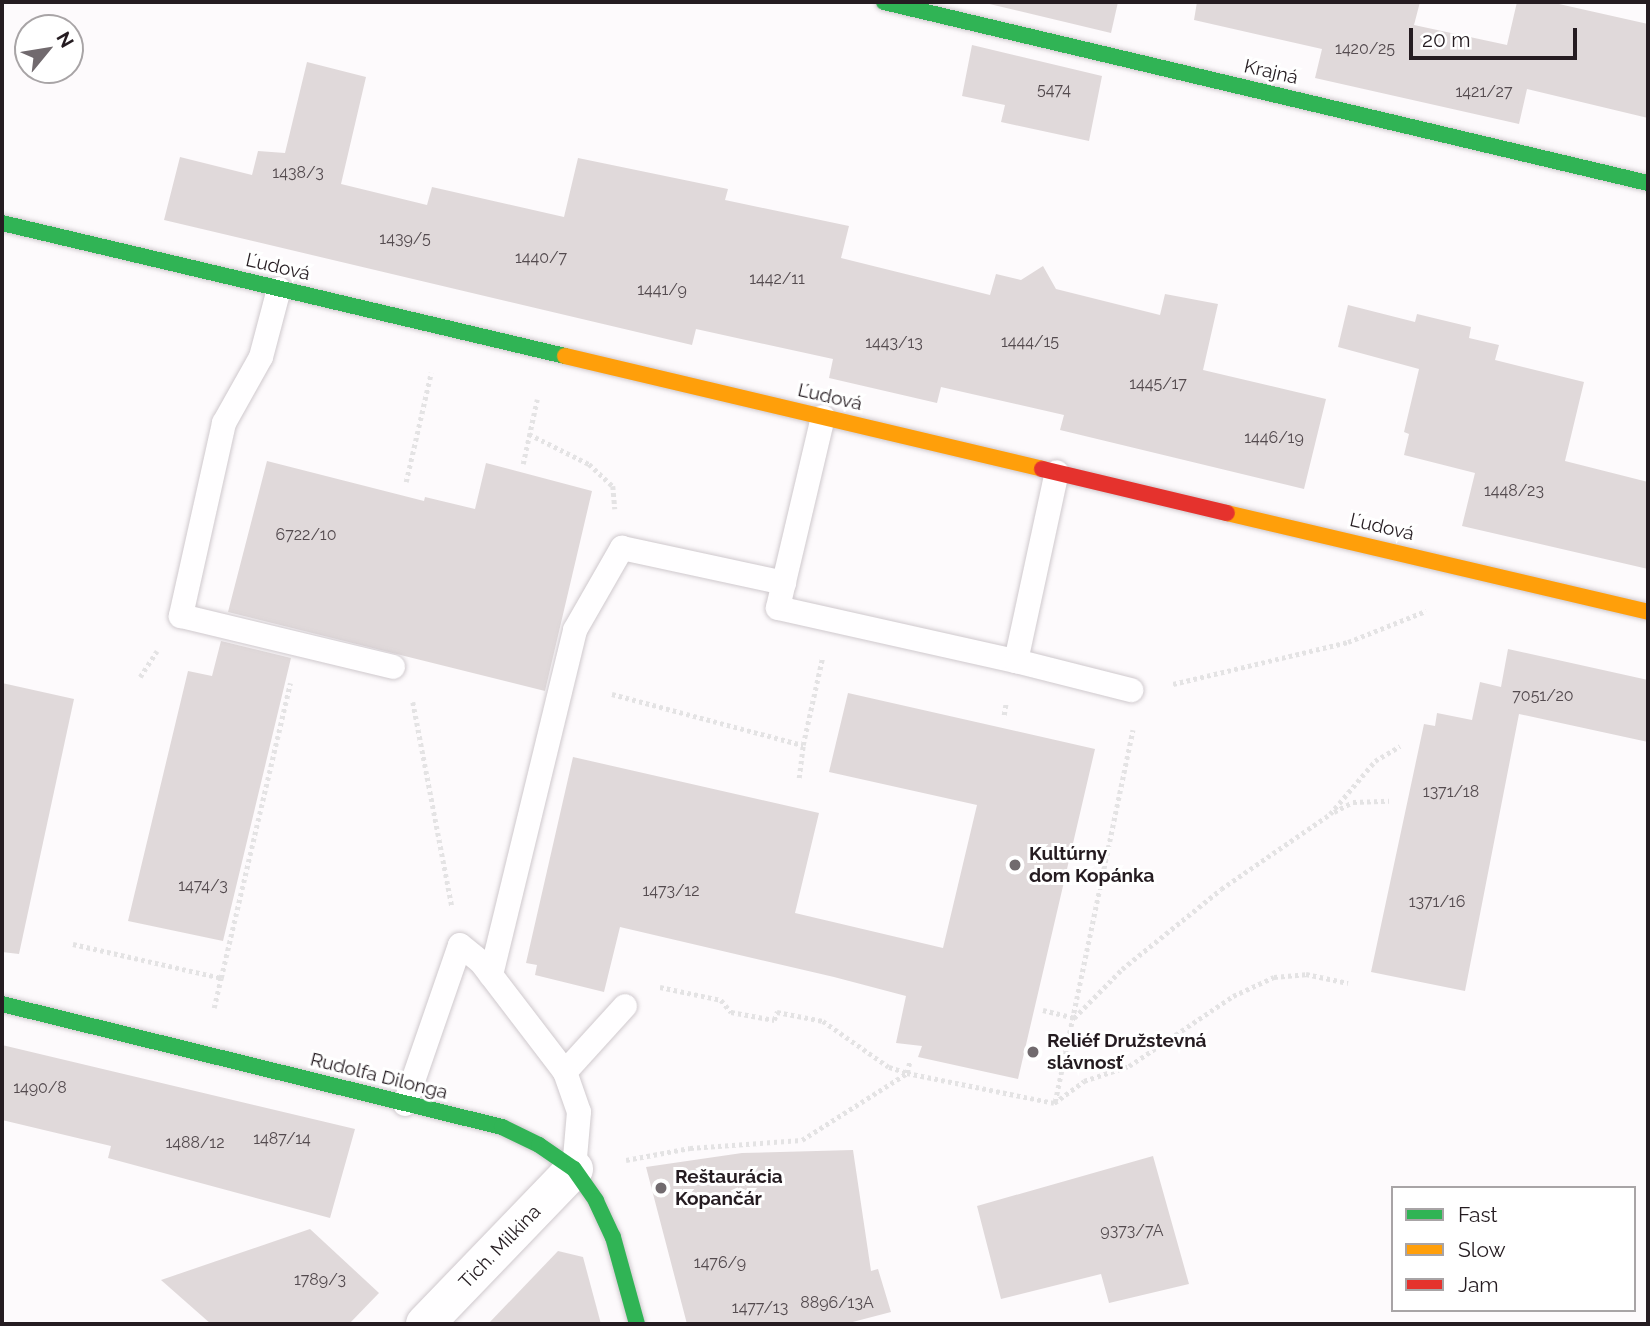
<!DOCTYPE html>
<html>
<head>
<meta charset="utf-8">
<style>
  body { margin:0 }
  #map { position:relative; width:1650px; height:1326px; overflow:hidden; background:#fdfafc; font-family:Raleway,sans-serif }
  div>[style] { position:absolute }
  .building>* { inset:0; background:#e0d9da }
  .path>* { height:4.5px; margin-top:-2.25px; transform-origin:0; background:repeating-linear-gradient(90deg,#e4e3e4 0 3.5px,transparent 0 7px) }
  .roads { filter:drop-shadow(0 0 2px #cfc9cd) drop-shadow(0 0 2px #cfc9cd) }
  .lane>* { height:24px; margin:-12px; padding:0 12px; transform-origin:12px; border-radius:12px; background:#fffeff }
  .street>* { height:38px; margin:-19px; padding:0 19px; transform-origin:19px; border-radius:19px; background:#fffeff }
  .fast>* { height:16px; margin:-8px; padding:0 8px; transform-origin:8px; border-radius:8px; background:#30b455 }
  .slow>* { height:16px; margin:-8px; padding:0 8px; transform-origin:8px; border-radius:8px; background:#ff9f0a }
  .jam>* { height:16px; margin:-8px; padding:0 8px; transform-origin:8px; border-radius:8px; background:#e5322d }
  .dots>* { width:19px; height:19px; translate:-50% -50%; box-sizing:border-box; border:4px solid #fff; border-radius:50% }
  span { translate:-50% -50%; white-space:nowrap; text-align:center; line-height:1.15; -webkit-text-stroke:6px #fff; paint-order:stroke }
  .number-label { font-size:16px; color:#544b4f }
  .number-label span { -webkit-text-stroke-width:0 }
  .street-label { font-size:19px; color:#251c21 }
  .poi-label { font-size:19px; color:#251c21; font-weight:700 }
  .left { translate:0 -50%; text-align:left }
  .frame { position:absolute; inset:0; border:4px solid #251c21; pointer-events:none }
  .legend { position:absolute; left:1391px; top:1186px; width:245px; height:126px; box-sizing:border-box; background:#fff; border:2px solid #a8a4a6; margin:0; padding:9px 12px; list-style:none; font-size:21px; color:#251c21 }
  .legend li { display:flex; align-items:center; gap:14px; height:35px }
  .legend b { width:35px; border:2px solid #a8a4a6 }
  .north { position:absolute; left:14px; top:14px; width:70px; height:70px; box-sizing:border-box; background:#fff; border:2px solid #a8a4a6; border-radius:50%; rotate:60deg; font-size:19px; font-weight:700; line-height:28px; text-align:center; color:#251c21 }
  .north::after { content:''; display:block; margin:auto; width:24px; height:32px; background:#716a6e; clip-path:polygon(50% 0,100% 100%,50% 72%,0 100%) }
  .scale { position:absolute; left:1409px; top:28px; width:168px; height:32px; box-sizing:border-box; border:4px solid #251c21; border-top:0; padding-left:9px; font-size:21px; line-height:24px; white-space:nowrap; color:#251c21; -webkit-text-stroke:5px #fff; paint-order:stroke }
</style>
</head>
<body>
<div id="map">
  <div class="building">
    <div style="clip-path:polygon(981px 2px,1118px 2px,1111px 33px)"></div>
    <div style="clip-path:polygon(1197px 2px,1420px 2px,1414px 25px,1507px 45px,1517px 2px,1550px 2px,1648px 24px,1648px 118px,1527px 89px,1519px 124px,1315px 78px,1322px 49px,1194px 20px)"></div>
    <div style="clip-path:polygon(972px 45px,1102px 76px,1089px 141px,1001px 122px,1005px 105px,962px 96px)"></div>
    <div style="clip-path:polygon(307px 62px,366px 77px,341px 184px,427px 205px,432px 187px,564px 217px,578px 158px,728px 189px,725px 200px,849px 226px,841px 258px,990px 295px,996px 274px,1021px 280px,1043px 266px,1056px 289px,1160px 315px,1165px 294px,1218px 304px,1203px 370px,1326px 399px,1304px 489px,1060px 430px,1064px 415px,941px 387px,937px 403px,829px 378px,833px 359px,696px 329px,692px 345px,164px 220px,180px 157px,252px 175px,258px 151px,285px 153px)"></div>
    <div style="clip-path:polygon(1348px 305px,1415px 322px,1417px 314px,1471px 327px,1469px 338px,1499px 345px,1495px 360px,1584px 382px,1565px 461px,1648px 482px,1648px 569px,1462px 526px,1475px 473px,1404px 455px,1409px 434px,1404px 432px,1419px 369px,1338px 347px)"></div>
    <div style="clip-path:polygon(267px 461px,424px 501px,425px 497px,475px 509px,486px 463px,592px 491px,545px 691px,228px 612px)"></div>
    <div style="clip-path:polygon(221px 641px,291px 658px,223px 941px,128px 921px,188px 671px,212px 676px)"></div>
    <div style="clip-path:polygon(1508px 649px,1648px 680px,1648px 742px,1519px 714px,1465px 991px,1371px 972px,1424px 724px,1435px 726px,1437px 713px,1472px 720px,1480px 682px,1501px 687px)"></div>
    <div style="clip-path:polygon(2px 683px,74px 699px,19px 954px,2px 952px)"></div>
    <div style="clip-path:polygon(848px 693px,1095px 749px,1018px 1079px,918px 1057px,922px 1046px,896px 1043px,906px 996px,834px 977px,620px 927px,604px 992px,535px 975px,537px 965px,526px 963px,573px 757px,819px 813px,795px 913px,943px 948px,977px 805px,829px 772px)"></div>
    <div style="clip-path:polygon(2px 1045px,355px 1129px,330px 1218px,108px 1158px,111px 1146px,2px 1120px)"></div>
    <div style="clip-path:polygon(853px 1150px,871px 1271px,878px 1269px,891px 1312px,845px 1324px,687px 1324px,646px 1167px,742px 1153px)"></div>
    <div style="clip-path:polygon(1153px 1156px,1189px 1284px,1109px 1303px,1101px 1274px,1001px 1299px,977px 1206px)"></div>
    <div style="clip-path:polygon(310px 1229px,379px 1293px,349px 1324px,211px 1324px,161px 1280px)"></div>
    <div style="clip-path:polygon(558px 1251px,583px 1257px,601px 1324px,488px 1324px)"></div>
  </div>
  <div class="path">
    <div style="left:529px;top:434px;width:67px;rotate:26.6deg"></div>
    <div style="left:589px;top:464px;width:33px;rotate:43deg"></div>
    <div style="left:613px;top:486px;width:23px;rotate:85deg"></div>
    <div style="left:523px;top:464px;width:66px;rotate:-77.7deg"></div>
    <div style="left:406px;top:482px;width:112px;rotate:-77.1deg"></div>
    <div style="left:140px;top:677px;width:31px;rotate:-57deg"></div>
    <div style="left:1173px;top:684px;width:180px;rotate:-13.5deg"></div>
    <div style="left:1348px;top:642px;width:84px;rotate:-21.7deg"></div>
    <div style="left:612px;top:694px;width:198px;rotate:15deg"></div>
    <div style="left:803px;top:745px;width:88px;rotate:-77.5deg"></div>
    <div style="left:413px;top:702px;width:209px;rotate:79.2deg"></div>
    <div style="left:1004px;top:715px;width:12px;rotate:-81deg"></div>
    <div style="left:799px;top:778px;width:33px;rotate:-83deg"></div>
    <div style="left:1334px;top:812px;width:21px;rotate:-28deg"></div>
    <div style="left:1353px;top:802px;width:36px;rotate:-2deg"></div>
    <div style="left:73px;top:944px;width:152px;rotate:12.9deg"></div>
    <div style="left:221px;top:978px;width:303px;rotate:-76.8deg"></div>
    <div style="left:660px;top:987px;width:62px;rotate:12deg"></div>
    <div style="left:721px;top:1000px;width:16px;rotate:50deg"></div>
    <div style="left:731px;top:1012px;width:44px;rotate:10.5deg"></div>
    <div style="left:774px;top:1020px;width:9px;rotate:-69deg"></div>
    <div style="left:777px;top:1012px;width:47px;rotate:11.1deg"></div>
    <div style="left:823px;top:1021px;width:80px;rotate:34.9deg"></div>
    <div style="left:889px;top:1067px;width:19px;rotate:18deg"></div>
    <div style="left:907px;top:1073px;width:13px;rotate:-77deg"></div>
    <div style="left:214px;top:1008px;width:31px;rotate:-77deg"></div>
    <div style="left:1043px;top:1010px;width:32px;rotate:14deg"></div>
    <div style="left:1074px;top:1018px;width:69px;rotate:-45.6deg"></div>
    <div style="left:1122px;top:969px;width:127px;rotate:-38.9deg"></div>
    <div style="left:1221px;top:889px;width:132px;rotate:-34.5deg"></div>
    <div style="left:1330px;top:814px;width:70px;rotate:-49.7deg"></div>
    <div style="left:1375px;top:761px;width:29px;rotate:-31deg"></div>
    <div style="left:1055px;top:1102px;width:380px;rotate:-78.2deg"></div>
    <div style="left:626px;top:1160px;width:65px;rotate:-10.6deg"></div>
    <div style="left:690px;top:1148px;width:112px;rotate:-4.1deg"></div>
    <div style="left:802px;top:1140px;width:125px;rotate:-32.5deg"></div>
    <div style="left:907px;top:1073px;width:150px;rotate:11.5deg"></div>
    <div style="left:1054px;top:1103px;width:37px;rotate:-36deg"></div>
    <div style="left:1084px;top:1081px;width:47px;rotate:-18.4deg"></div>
    <div style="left:1129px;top:1066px;width:125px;rotate:-33.9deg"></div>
    <div style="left:1233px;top:996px;width:45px;rotate:-24.9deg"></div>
    <div style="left:1274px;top:977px;width:32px;rotate:-5deg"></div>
    <div style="left:1306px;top:974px;width:43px;rotate:12.1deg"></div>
  </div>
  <div class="roads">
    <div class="lane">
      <div style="left:279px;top:289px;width:70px;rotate:104.8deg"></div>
      <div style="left:261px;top:357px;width:76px;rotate:119.3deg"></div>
      <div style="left:224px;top:423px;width:198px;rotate:102.6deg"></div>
      <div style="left:181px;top:616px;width:218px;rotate:13.5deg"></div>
      <div style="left:823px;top:417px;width:196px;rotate:103.3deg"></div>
      <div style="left:778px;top:608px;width:244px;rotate:12.6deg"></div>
      <div style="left:1016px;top:661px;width:193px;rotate:-77.8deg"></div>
      <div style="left:1016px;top:661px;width:119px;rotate:14.2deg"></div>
      <div style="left:491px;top:975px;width:355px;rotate:-76.3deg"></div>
      <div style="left:575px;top:630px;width:95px;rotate:-60.2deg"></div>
      <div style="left:622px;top:548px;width:166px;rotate:12.2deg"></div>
      <div style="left:565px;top:1072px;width:89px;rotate:-47.7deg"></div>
      <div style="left:405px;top:1104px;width:168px;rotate:-70.9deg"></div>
      <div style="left:460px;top:945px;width:27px;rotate:39deg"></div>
      <div style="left:481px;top:962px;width:138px;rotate:52.6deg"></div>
      <div style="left:565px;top:1072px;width:42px;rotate:70.7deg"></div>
      <div style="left:579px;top:1112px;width:57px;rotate:95deg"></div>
    </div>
    <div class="street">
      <div style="left:425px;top:1324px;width:215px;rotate:-46.1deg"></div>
    </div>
    <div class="fast">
      <div style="left:884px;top:2px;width:785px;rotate:13.33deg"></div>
      <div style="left:2px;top:223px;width:578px;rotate:13.29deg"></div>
      <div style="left:2px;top:1004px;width:515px;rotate:13.82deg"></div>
      <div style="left:502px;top:1127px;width:41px;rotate:25.9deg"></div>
      <div style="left:539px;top:1145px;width:42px;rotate:34.4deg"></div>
      <div style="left:574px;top:1169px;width:39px;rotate:55deg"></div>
      <div style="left:596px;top:1201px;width:40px;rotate:65deg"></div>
      <div style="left:613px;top:1237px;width:90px;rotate:74.6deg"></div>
    </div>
    <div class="slow">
      <div style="left:565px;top:356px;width:490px;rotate:13.3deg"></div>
      <div style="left:1227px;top:513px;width:432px;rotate:13.2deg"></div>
    </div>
    <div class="jam">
      <div style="left:1042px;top:469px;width:190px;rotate:13.4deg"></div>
    </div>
  </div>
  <div class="dots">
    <div style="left:1015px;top:865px;background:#716a6e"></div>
    <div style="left:1033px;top:1052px;background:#716a6e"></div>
    <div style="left:661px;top:1188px;background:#716a6e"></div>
  </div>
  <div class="number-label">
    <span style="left:1365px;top:49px">1420/25</span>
    <span style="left:1054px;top:90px">5474</span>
    <span style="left:1484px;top:92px">1421/27</span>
    <span style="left:298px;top:173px">1438/3</span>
    <span style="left:405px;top:239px">1439/5</span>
    <span style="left:541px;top:258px">1440/7</span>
    <span style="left:777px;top:279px">1442/11</span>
    <span style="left:662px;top:290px">1441/9</span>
    <span style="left:1030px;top:342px">1444/15</span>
    <span style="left:894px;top:343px">1443/13</span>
    <span style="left:1158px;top:384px">1445/17</span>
    <span style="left:1274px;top:438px">1446/19</span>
    <span style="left:1514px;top:491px">1448/23</span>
    <span style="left:306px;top:535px">6722/10</span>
    <span style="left:1543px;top:696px">7051/20</span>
    <span style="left:1451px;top:792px">1371/18</span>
    <span style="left:203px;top:886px">1474/3</span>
    <span style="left:671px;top:891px">1473/12</span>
    <span style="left:1437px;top:902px">1371/16</span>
    <span style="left:40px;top:1088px">1490/8</span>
    <span style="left:282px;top:1139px">1487/14</span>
    <span style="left:195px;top:1143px">1488/12</span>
    <span style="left:1132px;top:1231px">9373/7A</span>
    <span style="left:720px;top:1263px">1476/9</span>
    <span style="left:320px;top:1280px">1789/3</span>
    <span style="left:837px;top:1303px">8896/13A</span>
    <span style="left:760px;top:1308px">1477/13</span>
  </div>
  <div class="street-label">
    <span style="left:1271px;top:72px;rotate:13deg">Krajná</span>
    <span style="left:278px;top:267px;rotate:13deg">Ľudová</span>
    <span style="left:830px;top:397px;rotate:13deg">Ľudová</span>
    <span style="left:1382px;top:527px;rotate:13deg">Ľudová</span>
    <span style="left:379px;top:1076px;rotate:14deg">Rudolfa Dilonga</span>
    <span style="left:500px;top:1247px;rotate:-46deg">Tich. Milkina</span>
  </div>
  <div class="poi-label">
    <span class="left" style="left:1029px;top:865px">Kultúrny<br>dom Kopánka</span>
    <span class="left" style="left:1047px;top:1052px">Reliéf Družstevná<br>slávnosť</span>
    <span class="left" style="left:675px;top:1188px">Reštaurácia<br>Kopančár</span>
  </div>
  <div class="frame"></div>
  <ul class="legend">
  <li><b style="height:9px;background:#30b455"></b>Fast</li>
  <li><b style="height:9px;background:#ff9f0a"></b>Slow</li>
  <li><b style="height:9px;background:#e5322d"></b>Jam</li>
  </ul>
  <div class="north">N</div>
  <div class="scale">20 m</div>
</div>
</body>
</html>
